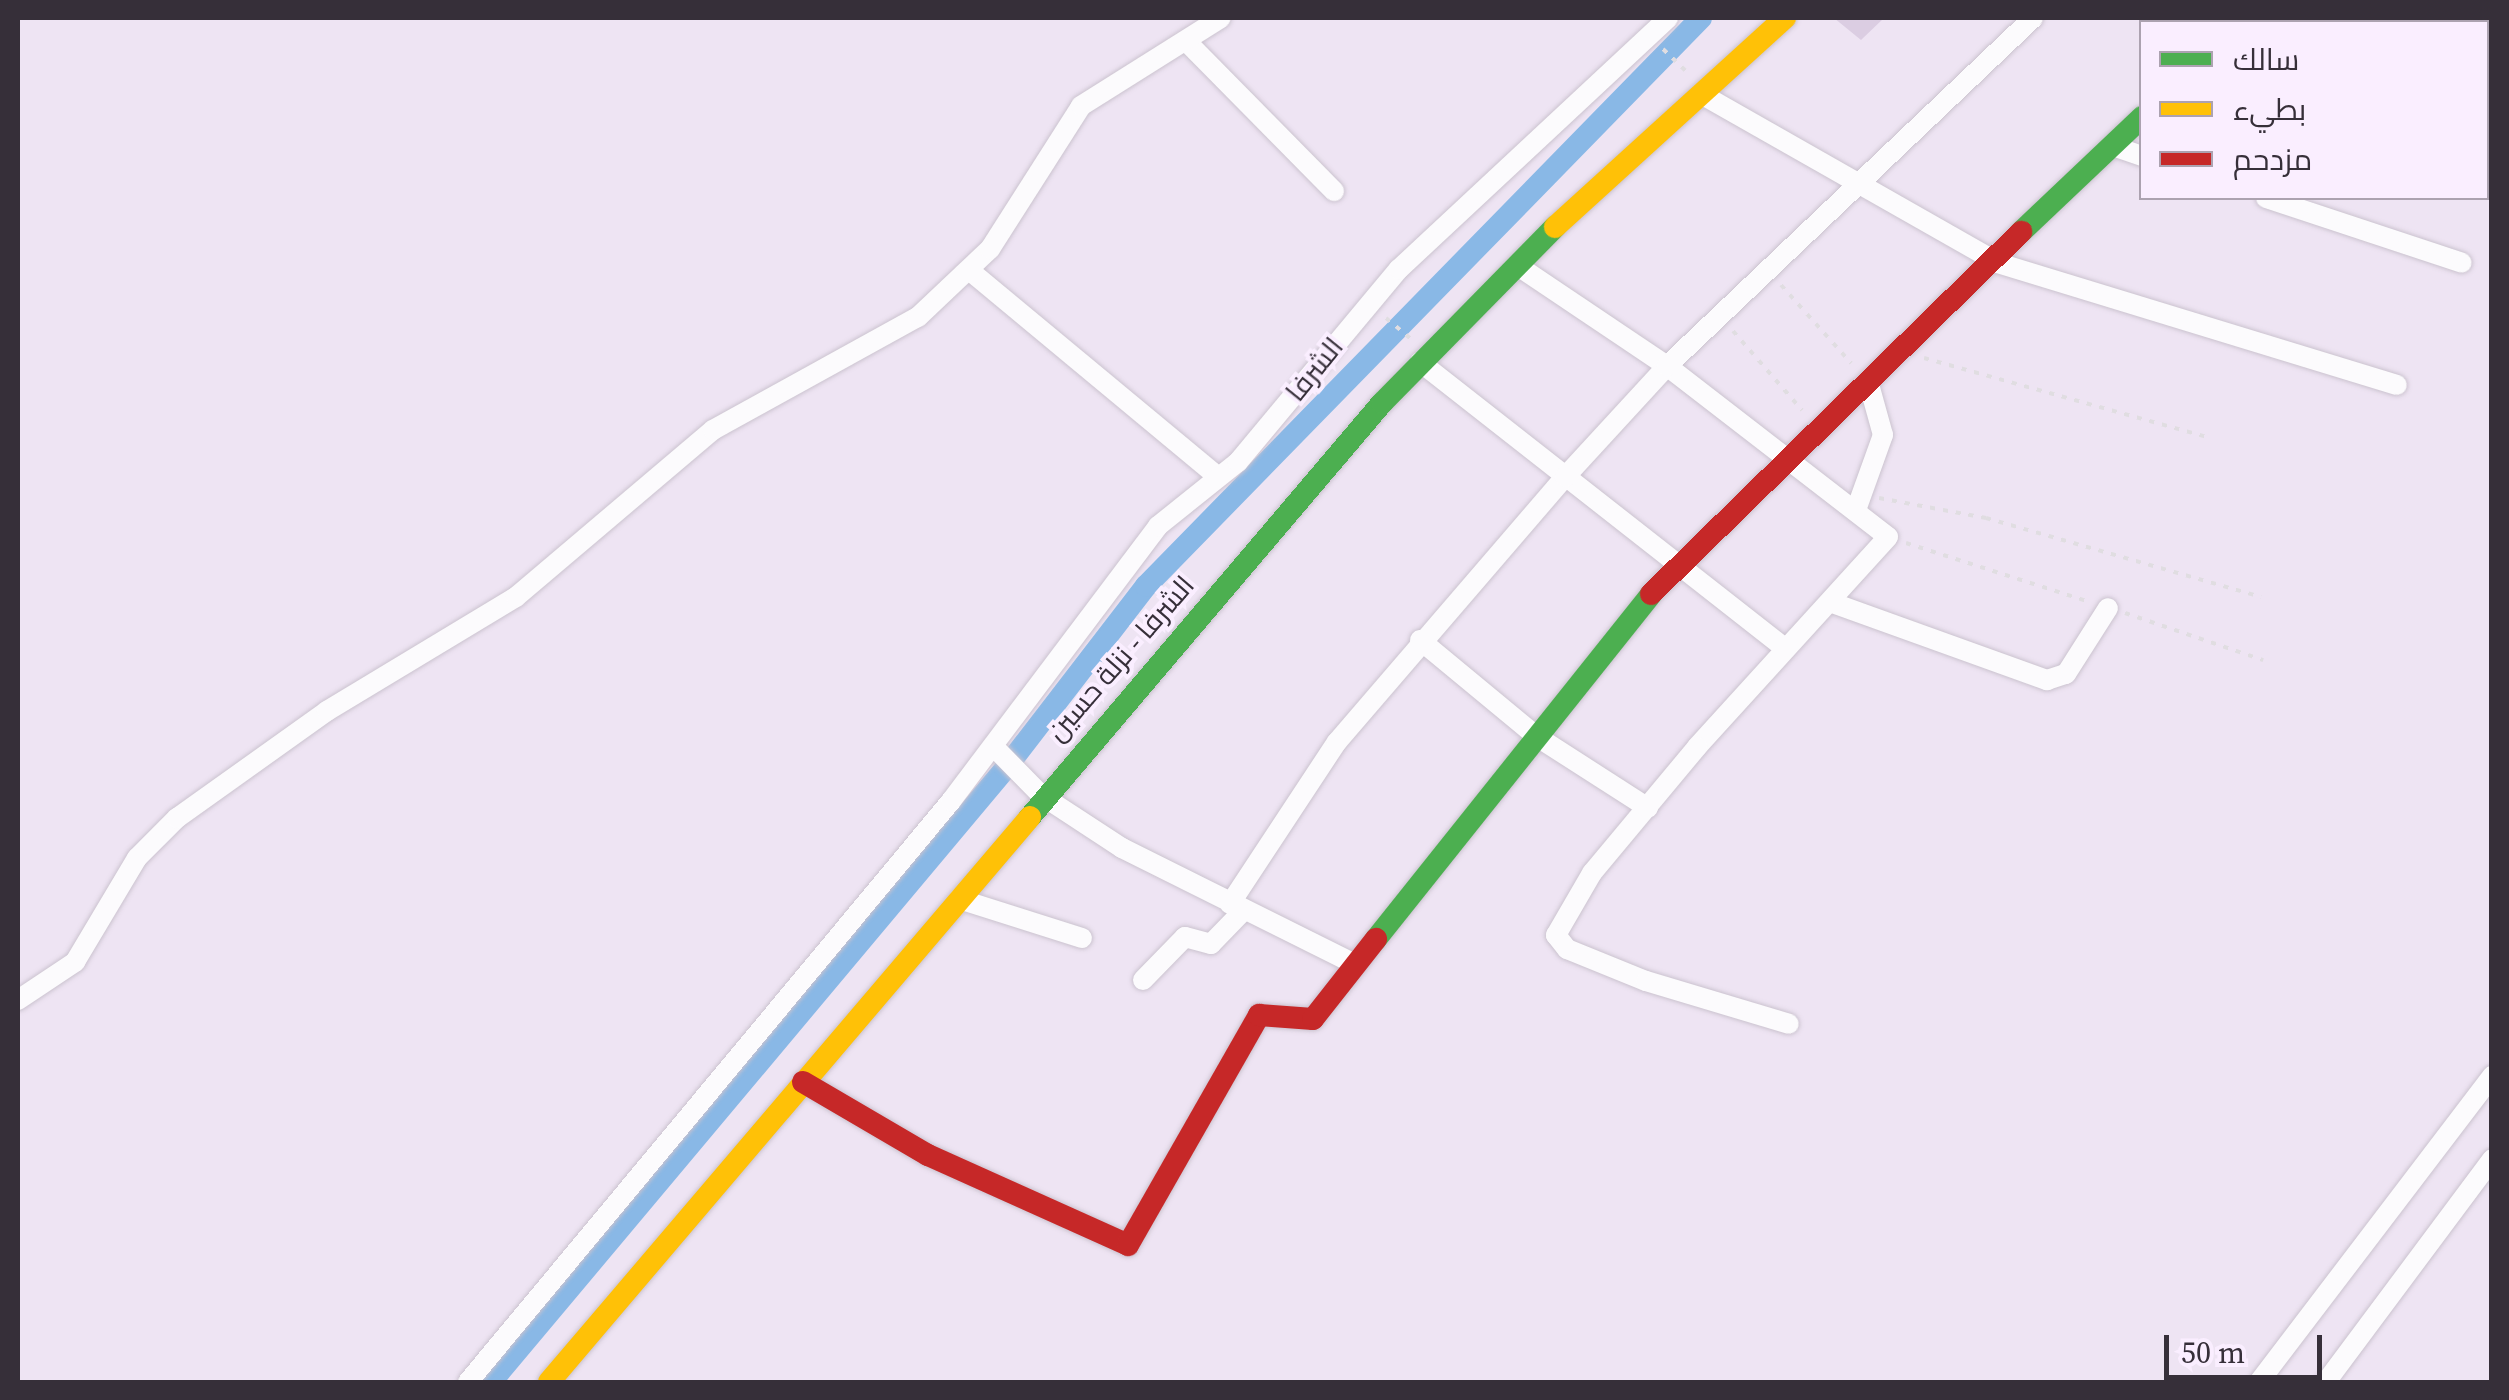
<!DOCTYPE html>
<html>
<head>
<meta charset="utf-8">
<style>
  body { margin:0 }
  #map { position:relative; width:2509px; height:1400px; overflow:hidden; background:#eee4f3; font-family:"Source Serif 4",Cairo,serif }
  div>[style] { position:absolute }
  .canal>* { height:22px; margin:-11px; padding:0 11px; transform-origin:11px; border-radius:11px; background:#89b8e6 }
  .building>* { inset:0; background:#dbcde2 }
  .path>* { height:4px; margin-top:-2px; transform-origin:0; background:repeating-linear-gradient(90deg,#e0dde1 0 5px,transparent 0 13px) }
  .roads { filter:drop-shadow(0 0 2px #cbc3cf) drop-shadow(0 0 2px #cbc3cf) }
  .street>* { height:20px; margin:-10px; padding:0 10px; transform-origin:10px; border-radius:10px; background:#fcfbfd }
  .fast>* { height:22px; margin:-11px; padding:0 11px; transform-origin:11px; border-radius:11px; background:#4caf50 }
  .slow>* { height:22px; margin:-11px; padding:0 11px; transform-origin:11px; border-radius:11px; background:#ffc107 }
  .jam>* { height:22px; margin:-11px; padding:0 11px; transform-origin:11px; border-radius:11px; background:#c62828 }
  span { translate:-50% -50%; white-space:nowrap; text-align:center; line-height:1.15; -webkit-text-stroke:8px #faeeff; paint-order:stroke }
  .street-label { font-size:28px; color:#362f39 }
  .frame { position:absolute; inset:0; border:20px solid #362f39; pointer-events:none }
  .legend { position:absolute; left:2139px; top:20px; width:350px; height:180px; box-sizing:border-box; background:#faeeff; border:2px solid #aca2b0; margin:0; padding:12px 18px; list-style:none; font-size:30px; color:#362f39 }
  .legend li { display:flex; align-items:center; gap:20px; height:50px }
  .legend b { width:50px; border:2px solid #aca2b0 }
  .scale { position:absolute; left:2164px; top:1335px; width:158px; height:45px; box-sizing:border-box; border:5px solid #362f39; border-top:0; padding-left:12px; font-size:30px; line-height:35px; white-space:nowrap; color:#362f39; -webkit-text-stroke:8px #faeeff; paint-order:stroke }
</style>
</head>
<body>
<div id="map">
  <div class="canal">
    <div style="left:491px;top:1382px;width:800px;rotate:-50.02deg"></div>
    <div style="left:1005px;top:769px;width:231px;rotate:-52.4deg"></div>
    <div style="left:1146px;top:586px;width:794px;rotate:-45.66deg"></div>
  </div>
  <div class="building">
    <div style="clip-path:polygon(1834px 18px,1884px 18px,1861px 40px)"></div>
  </div>
  <div class="path">
    <div style="left:1663px;top:49px;width:35px;rotate:44deg"></div>
    <div style="left:1781px;top:285px;width:105px;rotate:48.1deg"></div>
    <div style="left:1386px;top:318px;width:35px;rotate:40deg"></div>
    <div style="left:1733px;top:331px;width:105px;rotate:48.9deg"></div>
    <div style="left:1924px;top:358px;width:298px;rotate:15.6deg"></div>
    <div style="left:1879px;top:498px;width:109px;rotate:10.6deg"></div>
    <div style="left:1986px;top:518px;width:286px;rotate:16deg"></div>
    <div style="left:1906px;top:543px;width:190px;rotate:17.8deg"></div>
    <div style="left:2125px;top:613px;width:146px;rotate:18.8deg"></div>
  </div>
  <div class="roads">
    <div class="street">
      <div style="left:2288px;top:18px;width:24px;rotate:9deg"></div>
      <div style="left:2234px;top:22px;width:6px;rotate:-39deg"></div>
      <div style="left:1188px;top:43px;width:208px;rotate:45.4deg"></div>
      <div style="left:2486px;top:72px;width:6px;rotate:18deg"></div>
      <div style="left:1701px;top:94px;width:342px;rotate:29.6deg"></div>
      <div style="left:1998px;top:263px;width:417px;rotate:17deg"></div>
      <div style="left:2113px;top:146px;width:31px;rotate:19deg"></div>
      <div style="left:2486px;top:175px;width:6px;rotate:18deg"></div>
      <div style="left:2266px;top:198px;width:206px;rotate:18.3deg"></div>
      <div style="left:1518px;top:266px;width:179px;rotate:33.9deg"></div>
      <div style="left:1667px;top:366px;width:279px;rotate:37.7deg"></div>
      <div style="left:1888px;top:537px;width:284px;rotate:132.3deg"></div>
      <div style="left:1697px;top:747px;width:164px;rotate:129.8deg"></div>
      <div style="left:1592px;top:873px;width:72px;rotate:120.1deg"></div>
      <div style="left:1556px;top:935px;width:18px;rotate:52deg"></div>
      <div style="left:1567px;top:949px;width:85px;rotate:22.1deg"></div>
      <div style="left:1646px;top:981px;width:149px;rotate:16.7deg"></div>
      <div style="left:969px;top:270px;width:321px;rotate:39.7deg"></div>
      <div style="left:1420px;top:362px;width:464px;rotate:38.1deg"></div>
      <div style="left:1856px;top:510px;width:80px;rotate:-70.2deg"></div>
      <div style="left:1883px;top:435px;width:56px;rotate:-105.5deg"></div>
      <div style="left:1830px;top:602px;width:231px;rotate:19.8deg"></div>
      <div style="left:2047px;top:680px;width:20px;rotate:-18deg"></div>
      <div style="left:2066px;top:674px;width:78px;rotate:-57.5deg"></div>
      <div style="left:1420px;top:640px;width:151px;rotate:39.6deg"></div>
      <div style="left:1536px;top:736px;width:133px;rotate:32.7deg"></div>
      <div style="left:994px;top:747px;width:67px;rotate:45.6deg"></div>
      <div style="left:1041px;top:795px;width:97px;rotate:33.2deg"></div>
      <div style="left:1122px;top:848px;width:260px;rotate:26.5deg"></div>
      <div style="left:959px;top:899px;width:129px;rotate:17.6deg"></div>
      <div style="left:1230px;top:904px;width:194px;rotate:-56.6deg"></div>
      <div style="left:1337px;top:742px;width:350px;rotate:-49.3deg"></div>
      <div style="left:1565px;top:477px;width:151px;rotate:-47.4deg"></div>
      <div style="left:1667px;top:366px;width:505px;rotate:-43.56deg"></div>
      <div style="left:1143px;top:980px;width:60px;rotate:-45.7deg"></div>
      <div style="left:1185px;top:937px;width:27px;rotate:15deg"></div>
      <div style="left:1211px;top:944px;width:47px;rotate:-45.9deg"></div>
      <div style="left:18px;top:1000px;width:69px;rotate:-33.7deg"></div>
      <div style="left:75px;top:962px;width:121px;rotate:-59.2deg"></div>
      <div style="left:137px;top:858px;width:57px;rotate:-45deg"></div>
      <div style="left:177px;top:818px;width:184px;rotate:-35.5deg"></div>
      <div style="left:327px;top:711px;width:221px;rotate:-31.1deg"></div>
      <div style="left:516px;top:597px;width:258px;rotate:-40.3deg"></div>
      <div style="left:713px;top:430px;width:234px;rotate:-28.9deg"></div>
      <div style="left:918px;top:317px;width:99px;rotate:-43.4deg"></div>
      <div style="left:990px;top:249px;width:169px;rotate:-57.5deg"></div>
      <div style="left:1081px;top:106px;width:165px;rotate:-32.2deg"></div>
      <div style="left:468px;top:1382px;width:756px;rotate:-50.26deg"></div>
      <div style="left:951px;top:801px;width:344px;rotate:-53deg"></div>
      <div style="left:1158px;top:526px;width:102px;rotate:-38.7deg"></div>
      <div style="left:1238px;top:462px;width:251px;rotate:-50.2deg"></div>
      <div style="left:1399px;top:269px;width:368px;rotate:-43deg"></div>
      <div style="left:2259px;top:1382px;width:385px;rotate:-52.7deg"></div>
      <div style="left:2326px;top:1382px;width:278px;rotate:-53.3deg"></div>
    </div>
    <div class="fast">
      <div style="left:2021px;top:232px;width:167px;rotate:-43.5deg"></div>
      <div style="left:1030px;top:817px;width:543px;rotate:-49.63deg"></div>
      <div style="left:1382px;top:403px;width:247px;rotate:-45.5deg"></div>
      <div style="left:1376px;top:939px;width:441px;rotate:-51.4deg"></div>
    </div>
    <div class="slow">
      <div style="left:1555px;top:227px;width:311px;rotate:-42.3deg"></div>
      <div style="left:549px;top:1382px;width:742px;rotate:-49.59deg"></div>
    </div>
    <div class="jam">
      <div style="left:1651px;top:594px;width:518px;rotate:-44.37deg"></div>
      <div style="left:803px;top:1082px;width:145px;rotate:30.3deg"></div>
      <div style="left:928px;top:1155px;width:219px;rotate:24.2deg"></div>
      <div style="left:1128px;top:1245px;width:265px;rotate:-60.3deg"></div>
      <div style="left:1259px;top:1015px;width:54px;rotate:4.2deg"></div>
      <div style="left:1313px;top:1019px;width:102px;rotate:-51.8deg"></div>
    </div>
  </div>
  <div class="street-label">
    <span style="left:1314px;top:369px;rotate:-51deg">الشرفا</span>
    <span style="left:1120px;top:658px;rotate:-49deg">الشرفا - نزلة حسين</span>
  </div>
  <div class="frame"></div>
  <ul class="legend">
  <li><b style="height:12px;background:#4caf50"></b>سالك</li>
  <li><b style="height:12px;background:#ffc107"></b>بطيء</li>
  <li><b style="height:12px;background:#c62828"></b>مزدحم</li>
  </ul>
  <div class="scale">50 m</div>
</div>
</body>
</html>
